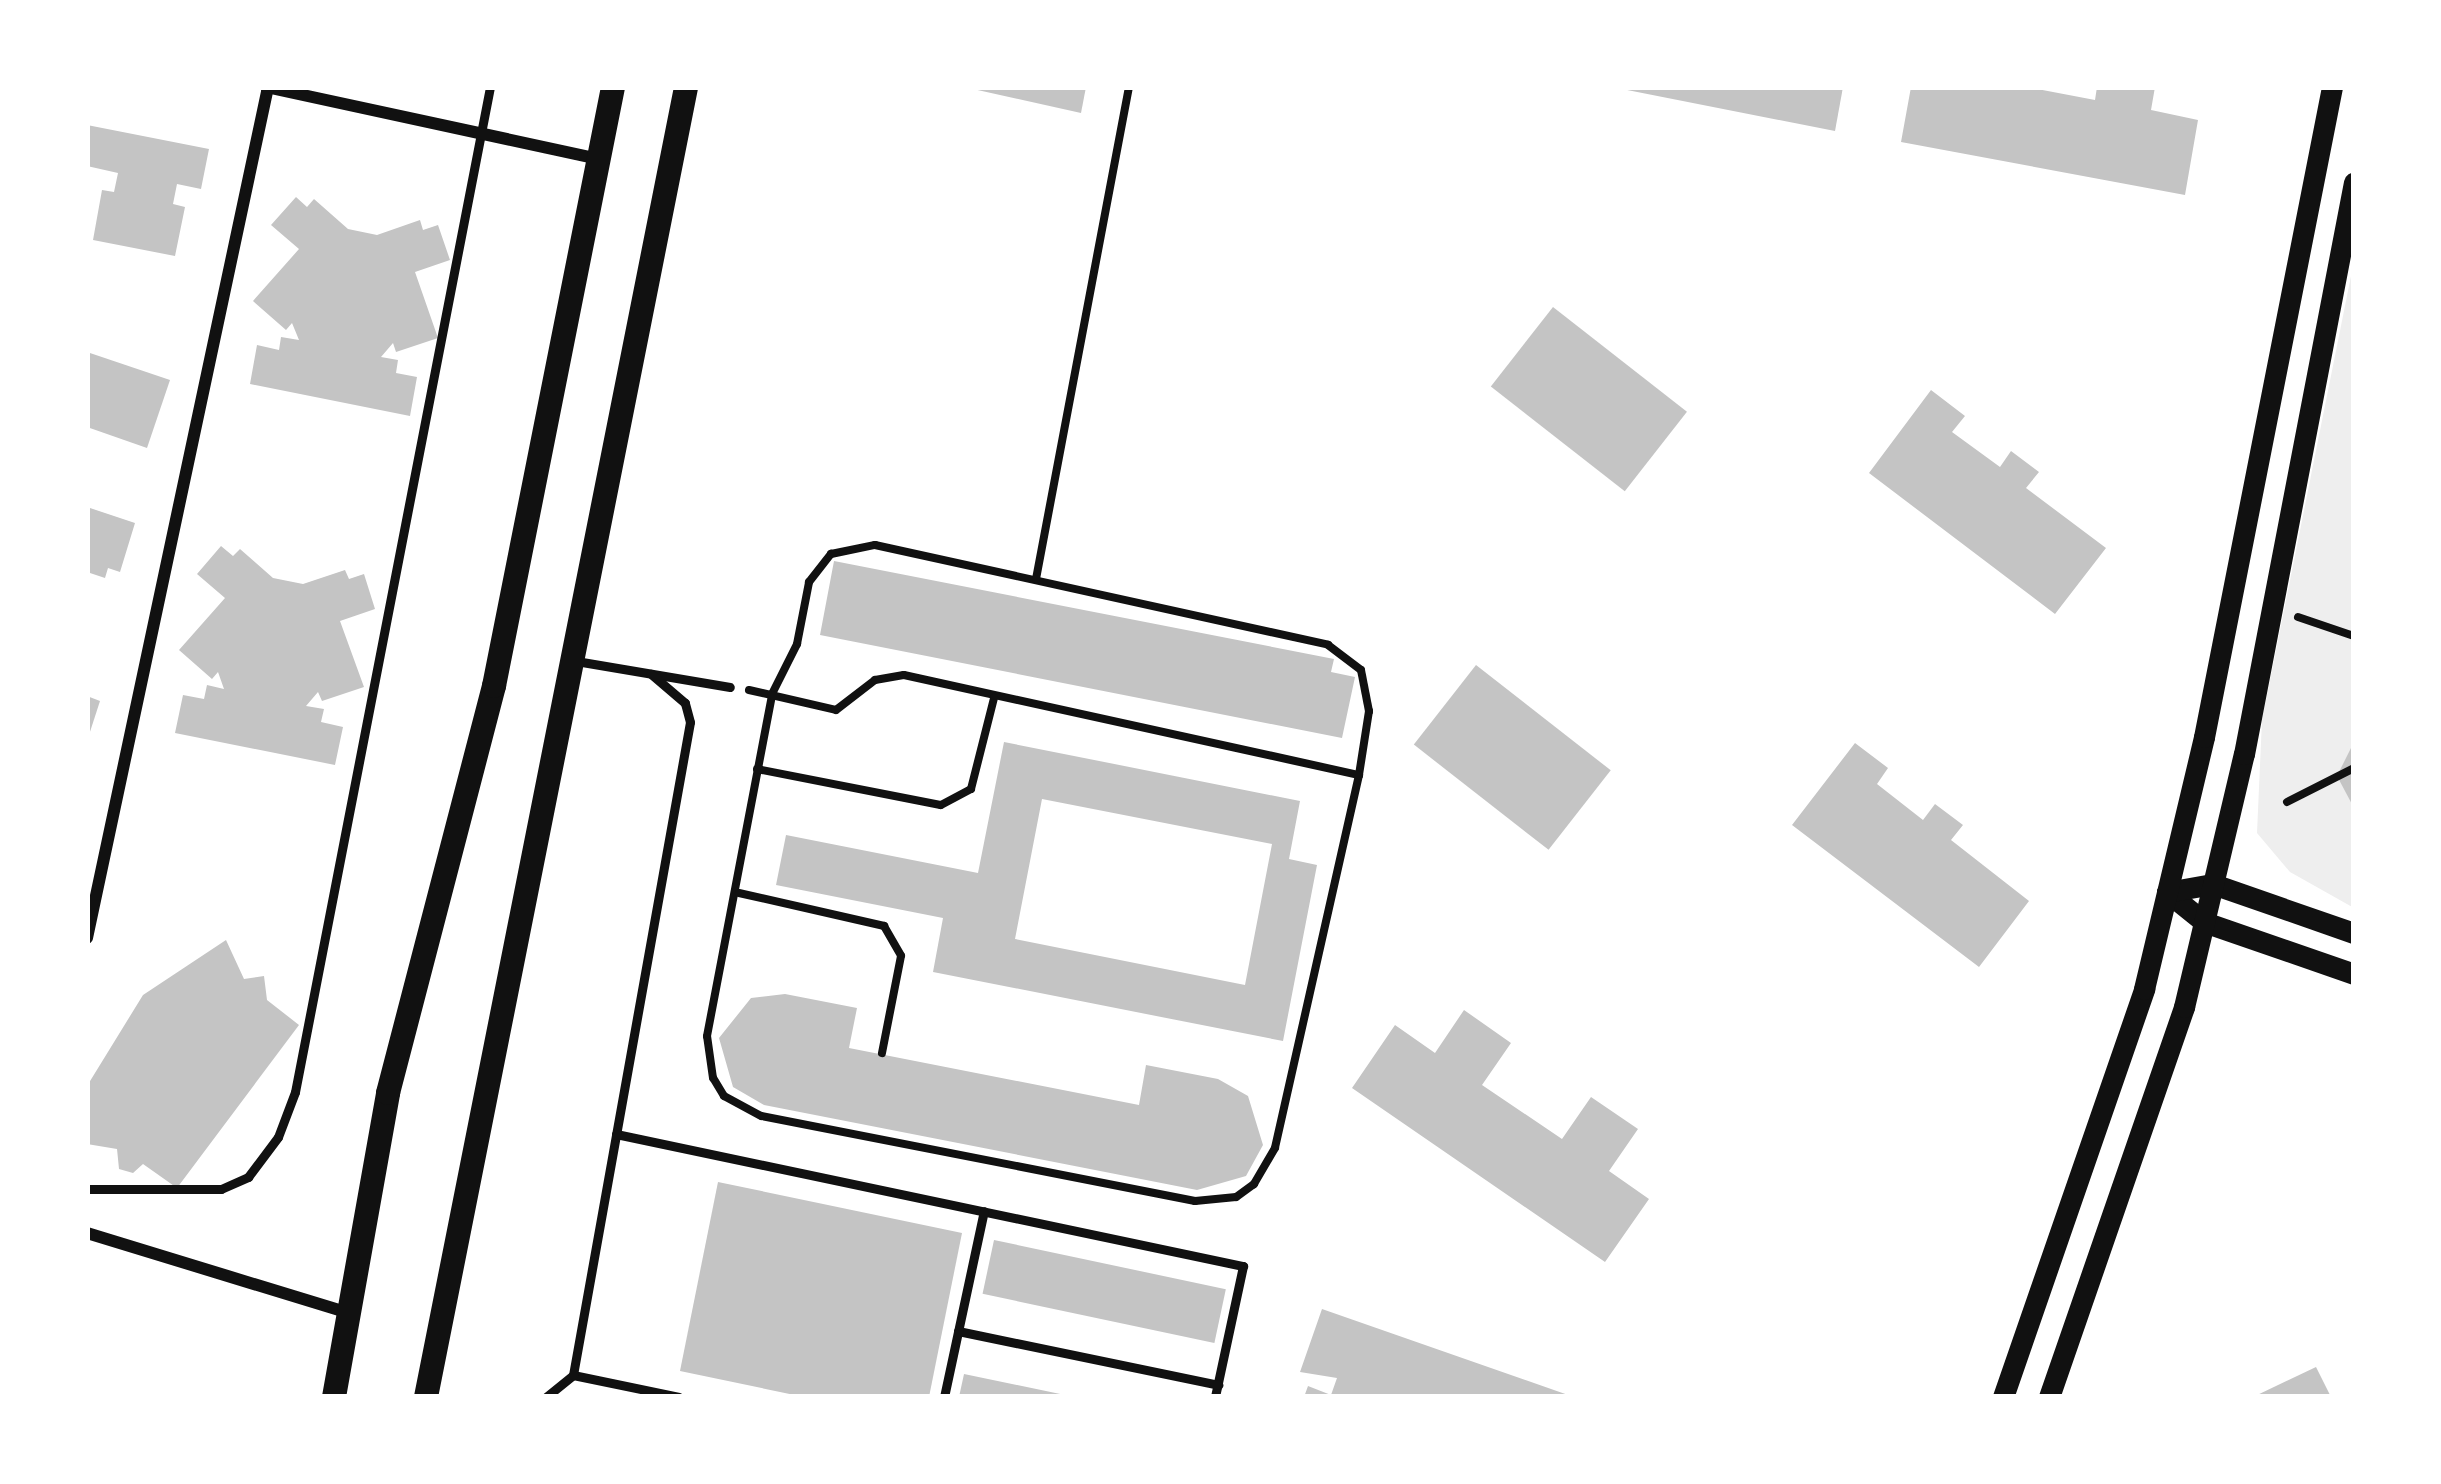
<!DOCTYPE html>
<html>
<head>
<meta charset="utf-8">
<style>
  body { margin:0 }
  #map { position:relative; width:2441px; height:1484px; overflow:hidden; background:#fff; font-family:"Source Serif 4",serif }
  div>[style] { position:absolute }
  .green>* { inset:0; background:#eee }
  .building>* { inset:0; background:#c4c4c4; transform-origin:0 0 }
  .path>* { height:8px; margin:-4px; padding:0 4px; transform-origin:4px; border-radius:4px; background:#111 }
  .service>* { height:9px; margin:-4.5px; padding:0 4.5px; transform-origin:4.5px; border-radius:4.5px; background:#111 }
  .minor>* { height:12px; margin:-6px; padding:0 6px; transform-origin:6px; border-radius:6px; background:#111 }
  .tertiary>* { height:21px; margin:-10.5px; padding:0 10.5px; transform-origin:10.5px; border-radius:10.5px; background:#111 }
  .secondary>* { height:24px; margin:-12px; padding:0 12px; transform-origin:12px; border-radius:12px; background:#111 }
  span { translate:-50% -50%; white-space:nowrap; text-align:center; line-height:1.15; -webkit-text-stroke:9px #fff; paint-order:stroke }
  .frame { position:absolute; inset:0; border:90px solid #fff; pointer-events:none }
</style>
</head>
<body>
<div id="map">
  <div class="green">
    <div style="clip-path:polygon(2354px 261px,2354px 908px,2290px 872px,2257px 833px,2262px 720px)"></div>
  </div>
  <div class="building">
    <div style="clip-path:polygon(964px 87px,1086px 87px,1081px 113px)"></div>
    <div style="clip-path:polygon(1612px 87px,1843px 87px,1835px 131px)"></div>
    <div style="clip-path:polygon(1911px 87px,2027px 87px,2095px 100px,2097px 87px,2155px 87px,2151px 110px,2198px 120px,2185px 195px,1901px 142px)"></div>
    <div style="clip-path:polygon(87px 125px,209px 149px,201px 189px,177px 184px,173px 204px,185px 207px,175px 256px,93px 240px,102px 190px,114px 192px,118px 173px,87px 166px)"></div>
    <div style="clip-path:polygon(296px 197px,307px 207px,314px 199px,348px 229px,377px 235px,420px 220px,423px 230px,438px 225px,450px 260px,415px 272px,438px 338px,396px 352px,393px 343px,381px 357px,398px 360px,396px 373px,417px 377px,410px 416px,250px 384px,257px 345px,279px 350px,281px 337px,299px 340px,292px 323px,286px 330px,253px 301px,299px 249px,271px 225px)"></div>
    <div style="left:1553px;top:307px;width:170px;height:101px;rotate:38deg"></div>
    <div style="clip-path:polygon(87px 352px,170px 380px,147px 448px,87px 427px)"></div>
    <div style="clip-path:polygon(1931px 390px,1965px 416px,1952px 432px,2000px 467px,2011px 451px,2039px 472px,2026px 488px,2106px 548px,2055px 614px,1869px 473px)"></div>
    <div style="clip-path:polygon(87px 507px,135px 523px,120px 572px,108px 568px,105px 578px,87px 572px)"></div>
    <div style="clip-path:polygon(221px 546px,233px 556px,240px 549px,273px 578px,303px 584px,345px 570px,349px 579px,364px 574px,375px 609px,340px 621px,364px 687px,322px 701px,318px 692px,306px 706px,324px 709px,321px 722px,343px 727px,335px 765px,175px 733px,183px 695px,204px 699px,207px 685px,224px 689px,218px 672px,212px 679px,179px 650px,225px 598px,197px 574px)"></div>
    <div style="clip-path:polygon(834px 561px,1334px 659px,1331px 672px,1355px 677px,1342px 738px,820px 635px)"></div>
    <div style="left:1476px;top:665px;width:171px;height:101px;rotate:38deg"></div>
    <div style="clip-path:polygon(87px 696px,100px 701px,88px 738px,87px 737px)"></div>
    <div style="clip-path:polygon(evenodd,1004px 742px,1300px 801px,1289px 859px,1317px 865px,1283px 1041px,933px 972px,943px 918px,776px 885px,786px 835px,978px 873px,1004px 742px,1042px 799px,1272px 844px,1245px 985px,1015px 939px,1042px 799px)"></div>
    <div style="clip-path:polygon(2354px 742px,2354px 808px,2337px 776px)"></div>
    <div style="clip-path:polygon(1855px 743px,1888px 768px,1877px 784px,1923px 820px,1935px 804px,1963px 825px,1951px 840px,2029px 901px,1979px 967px,1792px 825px)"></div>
    <div style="clip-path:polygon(226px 940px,244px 979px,264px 976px,267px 1000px,299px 1025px,177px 1188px,143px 1164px,133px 1173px,119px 1169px,117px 1149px,87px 1144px,87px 1086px,143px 995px)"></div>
    <div style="clip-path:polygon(785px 994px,857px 1008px,849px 1048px,1139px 1105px,1146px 1065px,1218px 1079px,1248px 1096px,1263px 1145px,1246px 1176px,1197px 1190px,764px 1105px,733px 1087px,719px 1038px,751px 998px)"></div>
    <div style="clip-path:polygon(1464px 1010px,1511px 1043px,1482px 1085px,1562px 1139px,1591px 1097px,1638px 1129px,1609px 1171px,1649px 1199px,1605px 1262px,1352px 1088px,1395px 1025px,1435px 1053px)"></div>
    <div style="clip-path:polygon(718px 1182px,962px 1233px,929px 1397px,804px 1397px,680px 1371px)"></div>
    <div style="left:994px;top:1240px;width:237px;height:55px;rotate:12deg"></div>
    <div style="clip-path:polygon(1322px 1309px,1571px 1396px,1571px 1397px,1304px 1397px,1308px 1386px,1331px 1395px,1337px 1378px,1300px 1372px)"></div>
    <div style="clip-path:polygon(2316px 1367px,2331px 1397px,2253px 1397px)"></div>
    <div style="clip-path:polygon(964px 1374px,1065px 1395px,1065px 1397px,959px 1397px)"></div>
  </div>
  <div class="path">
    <div style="left:875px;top:545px;width:464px;rotate:12.4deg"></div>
    <div style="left:1328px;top:645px;width:41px;rotate:37.1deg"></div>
    <div style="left:1361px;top:670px;width:42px;rotate:79deg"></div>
    <div style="left:1369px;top:711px;width:65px;rotate:98.9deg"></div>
    <div style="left:1359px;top:775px;width:382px;rotate:102.7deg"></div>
    <div style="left:1275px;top:1148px;width:42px;rotate:120.3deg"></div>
    <div style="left:1254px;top:1184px;width:22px;rotate:144deg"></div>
    <div style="left:1236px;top:1197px;width:41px;rotate:174.4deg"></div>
    <div style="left:1195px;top:1201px;width:442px;rotate:-168.9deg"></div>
    <div style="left:761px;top:1116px;width:42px;rotate:-151.6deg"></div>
    <div style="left:724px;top:1096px;width:21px;rotate:-121deg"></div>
    <div style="left:713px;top:1078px;width:42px;rotate:-98.1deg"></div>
    <div style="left:707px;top:1036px;width:348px;rotate:-79.2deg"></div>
    <div style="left:772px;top:694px;width:56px;rotate:-63.4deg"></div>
    <div style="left:797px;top:644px;width:63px;rotate:-79deg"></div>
    <div style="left:809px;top:582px;width:36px;rotate:-52deg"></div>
    <div style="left:831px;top:554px;width:45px;rotate:-11.6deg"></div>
    <div style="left:1036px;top:579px;width:501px;rotate:-79.3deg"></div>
    <div style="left:2298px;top:617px;width:59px;rotate:18.7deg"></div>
    <div style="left:749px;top:690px;width:89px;rotate:12.9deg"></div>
    <div style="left:836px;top:710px;width:49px;rotate:-37.6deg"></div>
    <div style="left:875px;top:680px;width:29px;rotate:-10deg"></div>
    <div style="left:904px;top:675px;width:466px;rotate:12.4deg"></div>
    <div style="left:757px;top:769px;width:187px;rotate:11.1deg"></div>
    <div style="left:941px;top:805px;width:34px;rotate:-28deg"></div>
    <div style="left:971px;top:789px;width:94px;rotate:-75.8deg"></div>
    <div style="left:2287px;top:802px;width:75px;rotate:-26.9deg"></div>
    <div style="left:739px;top:893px;width:149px;rotate:12.8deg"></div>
    <div style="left:884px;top:926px;width:34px;rotate:60deg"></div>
    <div style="left:901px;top:956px;width:99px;rotate:101.1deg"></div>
  </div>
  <div class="service">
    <div style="left:576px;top:661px;width:156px;rotate:9.6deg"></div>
    <div style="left:616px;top:1134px;width:641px;rotate:11.89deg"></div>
    <div style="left:1243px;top:1266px;width:134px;rotate:102.1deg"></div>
    <div style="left:87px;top:1189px;width:134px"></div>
    <div style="left:221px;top:1189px;width:30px;rotate:-24deg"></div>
    <div style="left:248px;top:1177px;width:50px;rotate:-53.1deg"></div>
    <div style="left:278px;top:1137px;width:48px;rotate:-69.3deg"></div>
    <div style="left:295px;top:1092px;width:1024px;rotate:-79.02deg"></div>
    <div style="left:958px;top:1331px;width:266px;rotate:11.7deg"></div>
    <div style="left:573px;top:1375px;width:108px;rotate:11.7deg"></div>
    <div style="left:546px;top:1397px;width:35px;rotate:-39deg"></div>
    <div style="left:573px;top:1375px;width:663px;rotate:-79.84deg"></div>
    <div style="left:690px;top:722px;width:20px;rotate:-105deg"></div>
    <div style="left:685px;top:703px;width:45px;rotate:-139.5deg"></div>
    <div style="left:944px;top:1397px;width:190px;rotate:-77.9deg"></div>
  </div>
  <div class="minor">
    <div style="left:266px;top:87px;width:341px;rotate:12.2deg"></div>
    <div style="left:87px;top:938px;width:870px;rotate:-77.99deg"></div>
    <div style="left:87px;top:1233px;width:273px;rotate:17deg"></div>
  </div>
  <div class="tertiary">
    <div style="left:2167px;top:892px;width:48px;rotate:39deg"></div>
    <div style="left:2204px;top:922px;width:159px;rotate:19.1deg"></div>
    <div style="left:2167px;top:892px;width:47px;rotate:-9.9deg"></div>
    <div style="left:2213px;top:884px;width:149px;rotate:19.2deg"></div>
    <div style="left:2003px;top:1397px;width:432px;rotate:-70.9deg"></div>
    <div style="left:2144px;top:989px;width:259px;rotate:-76.6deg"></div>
    <div style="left:2204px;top:737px;width:662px;rotate:-78.86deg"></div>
    <div style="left:2049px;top:1397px;width:413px;rotate:-70.9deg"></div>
    <div style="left:2184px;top:1007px;width:260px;rotate:-76.7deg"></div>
    <div style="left:2244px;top:754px;width:582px;rotate:-79.11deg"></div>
  </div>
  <div class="secondary">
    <div style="left:334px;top:1397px;width:309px;rotate:-79.9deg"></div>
    <div style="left:388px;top:1093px;width:421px;rotate:-75.4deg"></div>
    <div style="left:494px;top:686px;width:611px;rotate:-78.76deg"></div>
    <div style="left:426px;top:1397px;width:1336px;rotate:-78.77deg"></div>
  </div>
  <div class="frame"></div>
</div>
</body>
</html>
